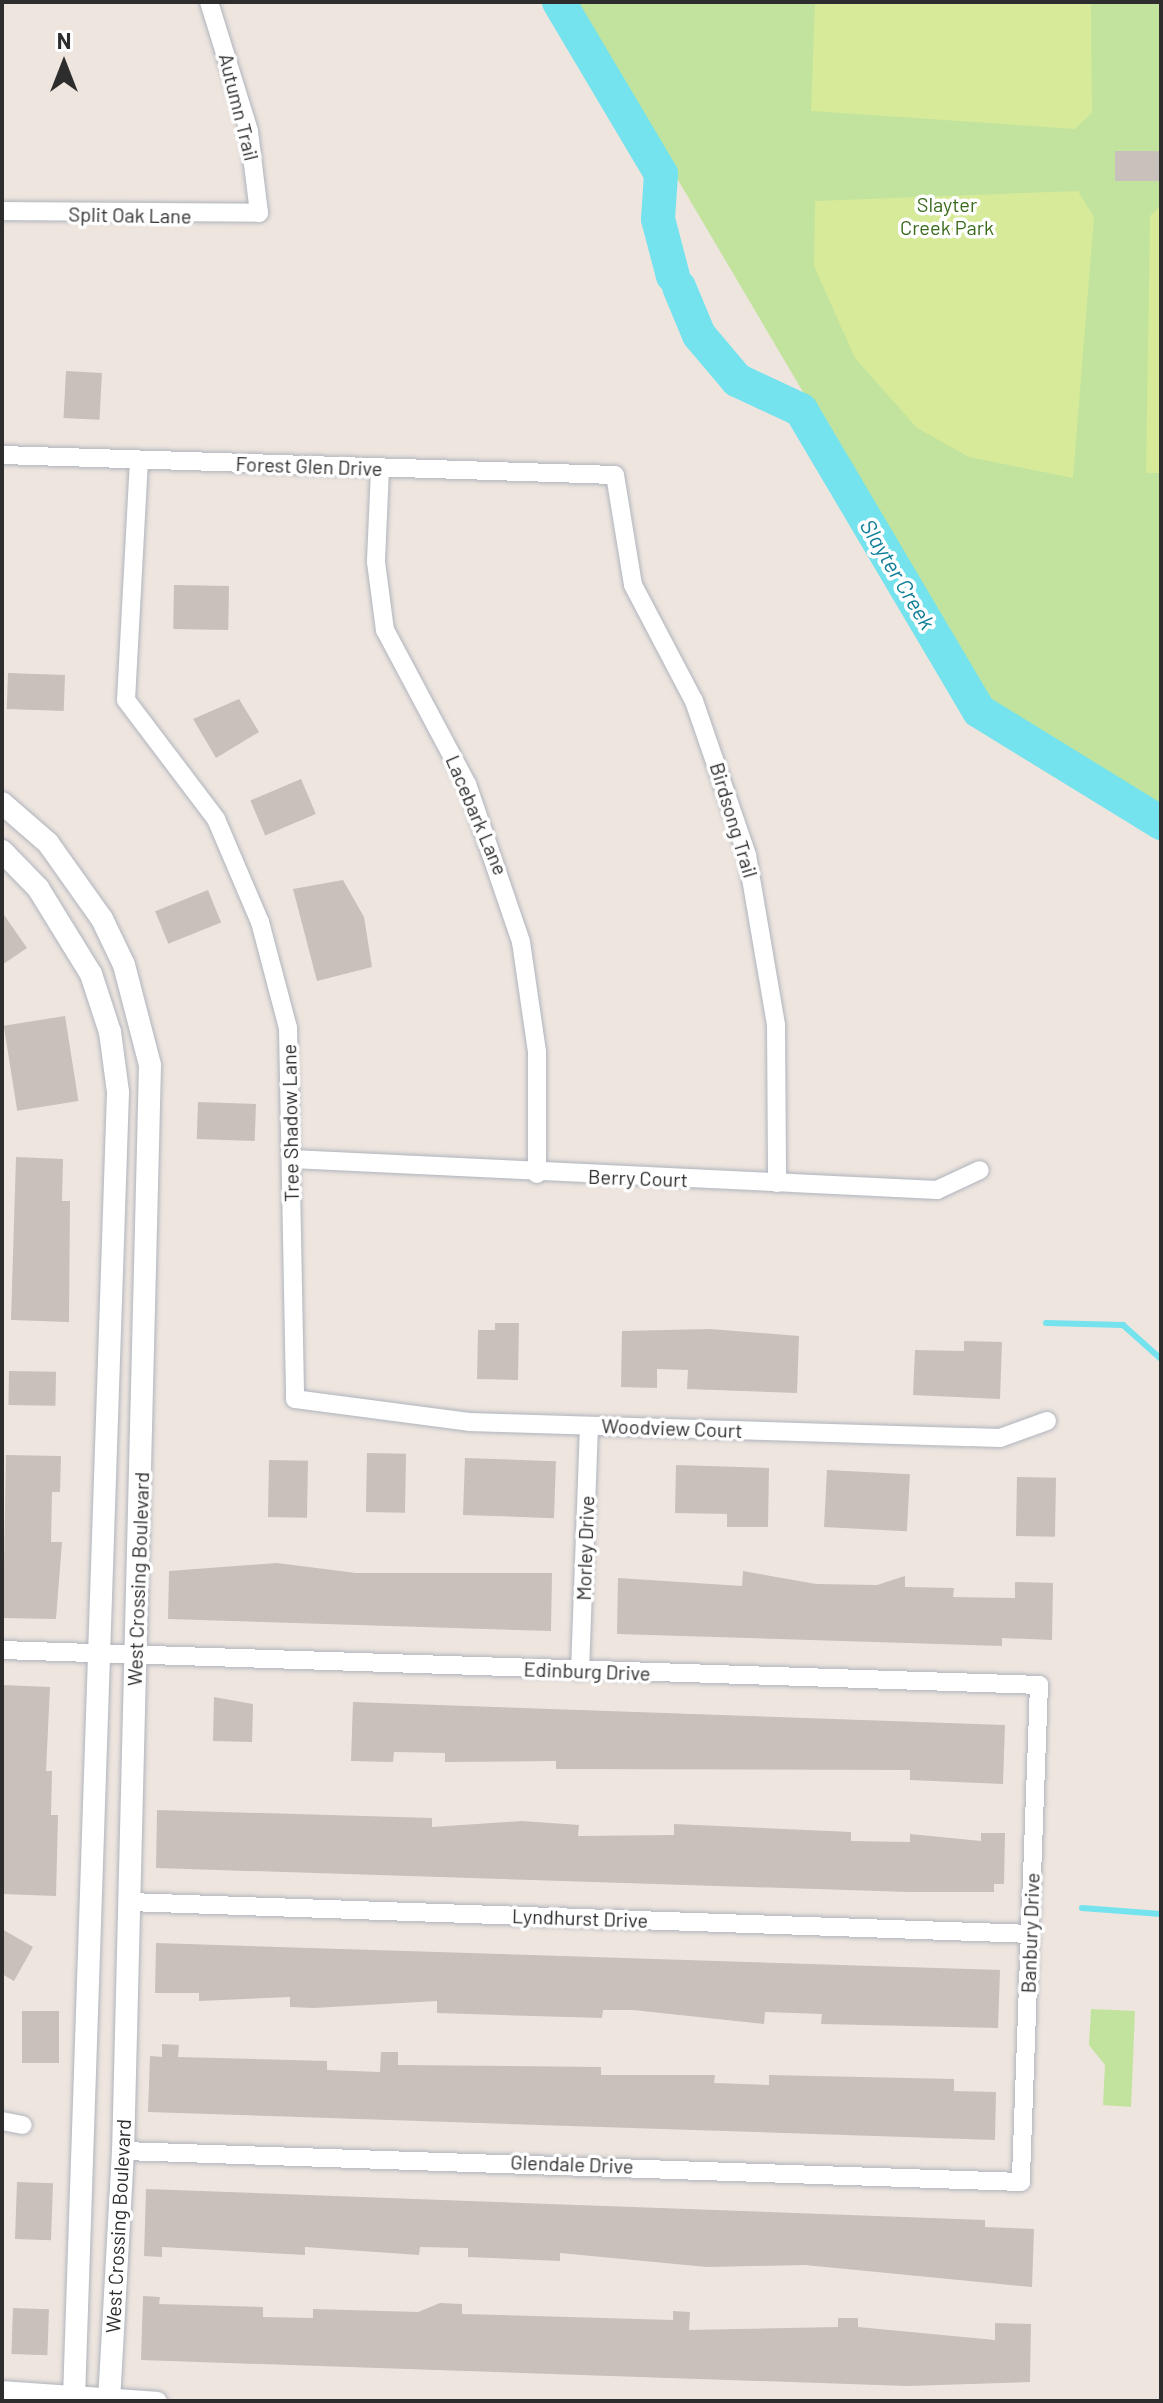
<!DOCTYPE html>
<html>
<head>
<meta charset="utf-8">
<style>
  body { margin:0 }
  #map { position:relative; width:1163px; height:2403px; overflow:hidden; background:#eee5df; font-family:Barlow,sans-serif }
  div>[style] { position:absolute }
  .green>* { inset:0; background:#c1e39d }
  .pitch>* { inset:0; background:#d6ea99 }
  .stream>* { height:6px; margin:-3px; padding:0 3px; transform-origin:3px; border-radius:3px; background:#74e3ee }
  .river>* { height:34px; margin:-17px; padding:0 17px; transform-origin:17px; border-radius:17px; background:#74e3ee }
  .building>* { inset:0; background:#c7c0bb; transform-origin:0 0 }
  .roads { filter:drop-shadow(0 0 2px #afb4bd) drop-shadow(0 0 2px #afb4bd) }
  .minor>* { height:18px; margin:-9px; padding:0 9px; transform-origin:9px; border-radius:9px; background:#fff }
  .tertiary>* { height:22px; margin:-11px; padding:0 11px; transform-origin:11px; border-radius:11px; background:#fff }
  span { translate:-50% -50%; white-space:nowrap; text-align:center; line-height:1.15; -webkit-text-stroke:7px #fff; paint-order:stroke }
  .street-label { font-size:20px; color:#2d2d2d }
  .park-label { font-size:20px; color:#3a6a1c }
  .water-label { font-size:22px; color:#0f8097; font-style:italic }
  .frame { position:absolute; inset:0; border:4px solid #2d2d2d; pointer-events:none }
  .north { position:absolute; left:24px; top:24px; width:80px; height:80px; -webkit-text-stroke:6px #fff; paint-order:stroke; rotate:0deg; font-size:22px; font-weight:700; line-height:32px; text-align:center; color:#2d2d2d }
  .north::after { content:''; display:block; margin:auto; width:28px; height:36px; background:#2d2d2d; clip-path:polygon(50% 0,100% 100%,50% 72%,0 100%) }
</style>
</head>
<body>
<div id="map">
  <div class="green">
    <div style="clip-path:polygon(573px 2px,1161px 2px,1161px 814px,993px 714px)"></div>
    <div style="clip-path:polygon(1091px 2009px,1135px 2011px,1131px 2107px,1103px 2105px,1105px 2065px,1089px 2045px)"></div>
  </div>
  <div class="pitch">
    <div style="clip-path:polygon(815px 2px,1091px 2px,1092px 113px,1075px 129px,811px 111px)"></div>
    <div style="clip-path:polygon(1078px 191px,1094px 217px,1073px 478px,969px 457px,917px 428px,855px 358px,814px 266px,815px 201px)"></div>
    <div style="clip-path:polygon(1161px 205px,1161px 473px,1146px 473px,1150px 216px)"></div>
  </div>
  <div class="stream">
    <div style="left:1046px;top:1323px;width:77px;rotate:1.5deg"></div>
    <div style="left:1123px;top:1325px;width:51px;rotate:41.8deg"></div>
    <div style="left:1082px;top:1908px;width:79px;rotate:4.3deg"></div>
  </div>
  <div class="river">
    <div style="left:559px;top:2px;width:200px;rotate:59.3deg"></div>
    <div style="left:661px;top:174px;width:45px;rotate:93.8deg"></div>
    <div style="left:658px;top:219px;width:59px;rotate:75.3deg"></div>
    <div style="left:679px;top:287px;width:52px;rotate:67.4deg"></div>
    <div style="left:699px;top:335px;width:59px;rotate:49.8deg"></div>
    <div style="left:737px;top:380px;width:71px;rotate:25.1deg"></div>
    <div style="left:801px;top:410px;width:350px;rotate:59.4deg"></div>
    <div style="left:979px;top:711px;width:214px;rotate:31.6deg"></div>
  </div>
  <div class="building">
    <div style="left:1115px;top:151px;width:46px;height:30px"></div>
    <div style="left:66px;top:371px;width:36px;height:47px;rotate:3deg"></div>
    <div style="left:174px;top:585px;width:55px;height:44px;rotate:1deg"></div>
    <div style="left:8px;top:673px;width:57px;height:36px;rotate:2deg"></div>
    <div style="clip-path:polygon(239px 699px,259px 732px,216px 758px,193px 719px)"></div>
    <div style="left:301px;top:779px;width:38px;height:55px;rotate:67deg"></div>
    <div style="clip-path:polygon(343px 880px,364px 917px,372px 967px,317px 981px,293px 889px)"></div>
    <div style="left:208px;top:890px;width:35px;height:57px;rotate:68deg"></div>
    <div style="clip-path:polygon(2px 912px,27px 948px,2px 965px)"></div>
    <div style="left:65px;top:1016px;width:86px;height:62px;rotate:81deg"></div>
    <div style="left:198px;top:1102px;width:58px;height:37px;rotate:2deg"></div>
    <div style="clip-path:polygon(16px 1157px,63px 1159px,62px 1201px,70px 1201px,69px 1322px,11px 1320px)"></div>
    <div style="clip-path:polygon(495px 1323px,519px 1323px,518px 1380px,477px 1379px,478px 1330px,495px 1330px)"></div>
    <div style="clip-path:polygon(710px 1329px,799px 1336px,797px 1393px,687px 1389px,688px 1370px,657px 1369px,657px 1388px,621px 1387px,622px 1331px)"></div>
    <div style="clip-path:polygon(964px 1341px,1002px 1342px,1000px 1399px,913px 1395px,915px 1350px,964px 1351px)"></div>
    <div style="left:9px;top:1371px;width:47px;height:34px;rotate:1deg"></div>
    <div style="left:367px;top:1453px;width:39px;height:59px;rotate:1deg"></div>
    <div style="clip-path:polygon(6px 1455px,61px 1456px,60px 1492px,52px 1492px,51px 1542px,62px 1542px,56px 1619px,3px 1618px)"></div>
    <div style="left:465px;top:1458px;width:91px;height:57px;rotate:2deg"></div>
    <div style="left:269px;top:1460px;width:39px;height:57px;rotate:1deg"></div>
    <div style="clip-path:polygon(676px 1465px,769px 1468px,768px 1527px,727px 1527px,727px 1514px,675px 1513px)"></div>
    <div style="left:827px;top:1470px;width:83px;height:57px;rotate:3deg"></div>
    <div style="left:1017px;top:1477px;width:39px;height:59px;rotate:1deg"></div>
    <div style="clip-path:polygon(277px 1563px,356px 1573px,552px 1573px,551px 1631px,168px 1619px,169px 1571px)"></div>
    <div style="clip-path:polygon(743px 1571px,816px 1584px,877px 1585px,905px 1576px,905px 1587px,954px 1588px,953px 1597px,1015px 1598px,1015px 1582px,1053px 1583px,1052px 1640px,1002px 1638px,1002px 1646px,617px 1634px,618px 1578px,742px 1586px)"></div>
    <div style="clip-path:polygon(2px 1685px,50px 1687px,46px 1771px,52px 1771px,51px 1815px,58px 1815px,56px 1896px,2px 1894px)"></div>
    <div style="clip-path:polygon(214px 1697px,253px 1704px,252px 1742px,213px 1741px)"></div>
    <div style="clip-path:polygon(353px 1702px,1005px 1725px,1003px 1784px,910px 1780px,910px 1770px,556px 1769px,556px 1761px,445px 1762px,445px 1753px,394px 1752px,393px 1762px,351px 1761px)"></div>
    <div style="clip-path:polygon(157px 1810px,432px 1818px,432px 1827px,522px 1821px,579px 1825px,578px 1836px,674px 1835px,674px 1824px,851px 1832px,851px 1841px,910px 1842px,910px 1834px,981px 1841px,981px 1833px,1005px 1833px,1004px 1884px,994px 1884px,994px 1892px,909px 1892px,156px 1868px)"></div>
    <div style="clip-path:polygon(2px 1929px,33px 1947px,14px 1981px,2px 1974px)"></div>
    <div style="clip-path:polygon(156px 1943px,1000px 1970px,998px 2028px,821px 2024px,822px 2014px,765px 2012px,764px 2024px,633px 2010px,603px 2010px,602px 2018px,437px 2013px,437px 2001px,314px 2008px,290px 2007px,290px 1997px,199px 2001px,199px 1993px,155px 1993px)"></div>
    <div style="left:22px;top:2011px;width:37px;height:52px"></div>
    <div style="clip-path:polygon(162px 2044px,179px 2045px,178px 2057px,327px 2061px,327px 2070px,380px 2072px,381px 2052px,398px 2052px,398px 2065px,601px 2067px,601px 2075px,715px 2075px,714px 2083px,769px 2085px,769px 2075px,954px 2079px,954px 2091px,996px 2092px,995px 2140px,148px 2112px,150px 2056px,162px 2057px)"></div>
    <div style="left:17px;top:2182px;width:36px;height:57px;rotate:2deg"></div>
    <div style="clip-path:polygon(146px 2189px,985px 2220px,985px 2227px,1034px 2229px,1032px 2287px,805px 2265px,707px 2267px,560px 2253px,560px 2261px,468px 2257px,468px 2248px,420px 2247px,419px 2255px,305px 2247px,305px 2255px,162px 2247px,162px 2257px,144px 2256px)"></div>
    <div style="clip-path:polygon(143px 2296px,160px 2297px,159px 2304px,263px 2307px,263px 2317px,313px 2318px,313px 2309px,418px 2312px,440px 2303px,462px 2304px,462px 2314px,673px 2320px,673px 2311px,690px 2312px,689px 2330px,838px 2327px,838px 2318px,858px 2318px,858px 2327px,995px 2340px,995px 2323px,1031px 2324px,1030px 2382px,907px 2386px,141px 2360px)"></div>
    <div style="left:13px;top:2308px;width:36px;height:46px;rotate:2deg"></div>
  </div>
  <div class="roads">
    <div class="minor">
      <div style="left:2px;top:211px;width:257px;rotate:0.4deg"></div>
      <div style="left:259px;top:213px;width:83px;rotate:-97deg"></div>
      <div style="left:249px;top:131px;width:135px;rotate:-107.2deg"></div>
      <div style="left:2px;top:455px;width:613px;rotate:1.87deg"></div>
      <div style="left:615px;top:475px;width:111px;rotate:80.7deg"></div>
      <div style="left:633px;top:585px;width:131px;rotate:62.3deg"></div>
      <div style="left:694px;top:701px;width:163px;rotate:71deg"></div>
      <div style="left:747px;top:855px;width:172px;rotate:80.3deg"></div>
      <div style="left:776px;top:1025px;width:158px;rotate:89.6deg"></div>
      <div style="left:139px;top:460px;width:240px;rotate:93.1deg"></div>
      <div style="left:126px;top:700px;width:149px;rotate:52.9deg"></div>
      <div style="left:216px;top:819px;width:112px;rotate:66.9deg"></div>
      <div style="left:260px;top:922px;width:110px;rotate:75.2deg"></div>
      <div style="left:288px;top:1028px;width:371px;rotate:88.9deg"></div>
      <div style="left:295px;top:1399px;width:176px;rotate:7.5deg"></div>
      <div style="left:469px;top:1422px;width:531px;rotate:1.73deg"></div>
      <div style="left:1000px;top:1438px;width:50px;rotate:-19.9deg"></div>
      <div style="left:380px;top:469px;width:93px;rotate:92.5deg"></div>
      <div style="left:376px;top:562px;width:69px;rotate:82.5deg"></div>
      <div style="left:385px;top:630px;width:174px;rotate:62deg"></div>
      <div style="left:467px;top:784px;width:167px;rotate:71.1deg"></div>
      <div style="left:521px;top:942px;width:111px;rotate:81.7deg"></div>
      <div style="left:537px;top:1052px;width:122px;rotate:90deg"></div>
      <div style="left:292px;top:1159px;width:646px;rotate:2.75deg"></div>
      <div style="left:937px;top:1190px;width:47px;rotate:-24.9deg"></div>
      <div style="left:2px;top:1650px;width:1038px;rotate:1.93deg"></div>
      <div style="left:1039px;top:1685px;width:497px;rotate:92.1deg"></div>
      <div style="left:1021px;top:2182px;width:899px;rotate:-178.02deg"></div>
      <div style="left:580px;top:1671px;width:245px;rotate:-87.9deg"></div>
      <div style="left:129px;top:1902px;width:902px;rotate:2.03deg"></div>
      <div style="left:2px;top:2121px;width:21px;rotate:11deg"></div>
      <div style="left:2px;top:2390px;width:156px;rotate:4deg"></div>
    </div>
    <div class="tertiary">
      <div style="left:2px;top:803px;width:61px;rotate:41deg"></div>
      <div style="left:48px;top:843px;width:93px;rotate:54.6deg"></div>
      <div style="left:102px;top:919px;width:51px;rotate:64.4deg"></div>
      <div style="left:124px;top:965px;width:103px;rotate:75.4deg"></div>
      <div style="left:150px;top:1065px;width:1086px;rotate:91.42deg"></div>
      <div style="left:123px;top:2151px;width:250px;rotate:93.2deg"></div>
      <div style="left:2px;top:851px;width:52px;rotate:45.8deg"></div>
      <div style="left:38px;top:888px;width:101px;rotate:58.4deg"></div>
      <div style="left:91px;top:974px;width:61px;rotate:71.9deg"></div>
      <div style="left:110px;top:1032px;width:61px;rotate:82.4deg"></div>
      <div style="left:118px;top:1092px;width:1310px;rotate:91.93deg"></div>
    </div>
  </div>
  <div class="street-label">
    <span style="left:239px;top:107px;rotate:76deg">Autumn Trail</span>
    <span style="left:130px;top:215px;rotate:1deg">Split Oak Lane</span>
    <span style="left:309px;top:466px;rotate:2deg">Forest Glen Drive</span>
    <span style="left:477px;top:815px;rotate:67deg">Lacebark Lane</span>
    <span style="left:734px;top:820px;rotate:73deg">Birdsong Trail</span>
    <span style="left:290px;top:1123px;rotate:-91deg">Tree Shadow Lane</span>
    <span style="left:638px;top:1178px;rotate:2deg">Berry Court</span>
    <span style="left:672px;top:1428px;rotate:2deg">Woodview Court</span>
    <span style="left:585px;top:1548px;rotate:-88deg">Morley Drive</span>
    <span style="left:138px;top:1579px;rotate:-88deg">West Crossing Boulevard</span>
    <span style="left:587px;top:1671px;rotate:2deg">Edinburg Drive</span>
    <span style="left:580px;top:1918px;rotate:2deg">Lyndhurst Drive</span>
    <span style="left:1030px;top:1933px;rotate:-88deg">Banbury Drive</span>
    <span style="left:572px;top:2164px;rotate:2deg">Glendale Drive</span>
    <span style="left:118px;top:2226px;rotate:-87deg">West Crossing Boulevard</span>
  </div>
  <div class="park-label">
    <span style="left:947px;top:216px">Slayter<br>Creek Park</span>
  </div>
  <div class="water-label">
    <span style="left:898px;top:574px;rotate:59deg">Slayter Creek</span>
  </div>
  <div class="frame"></div>
  <div class="north">N</div>
</div>
</body>
</html>
